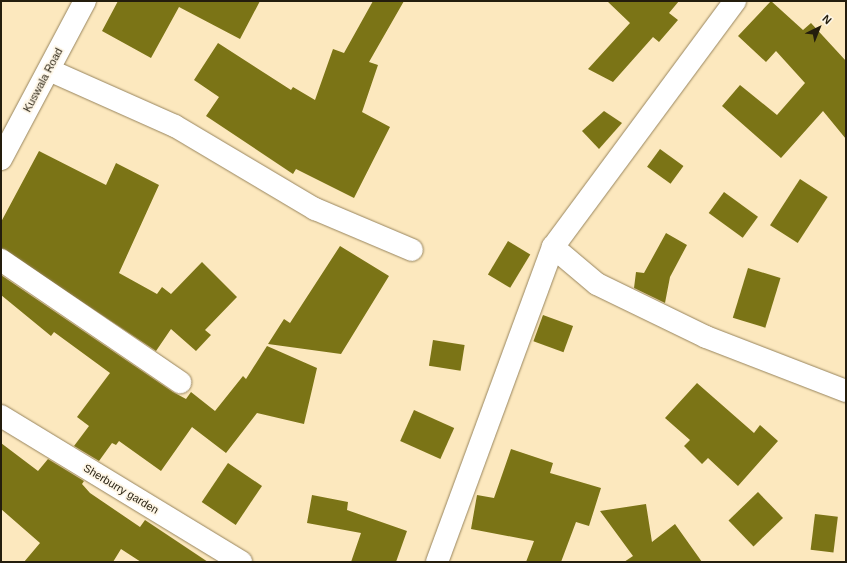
<!DOCTYPE html>
<html>
<head>
<meta charset="utf-8">
<style>
  body { margin:0 }
  #map { position:relative; width:847px; height:563px; overflow:hidden; background:#fce8be; font-family:Arial,sans-serif }
  div>[style] { position:absolute }
  .building>* { inset:0; background:#7b7416; transform-origin:0 0 }
  .roads { filter:drop-shadow(0 0 1px #97845d) drop-shadow(0 0 1px #97845d) }
  .minor>* { height:22px; margin:-11px; padding:0 11px; transform-origin:11px; border-radius:11px; background:#fff }
  .tertiary>* { height:22px; margin:-11px; padding:0 11px; transform-origin:11px; border-radius:11px; background:#fff }
  span { translate:-50% -50%; white-space:nowrap; text-align:center; line-height:1.15; -webkit-text-stroke:3.5px #fef6e6; paint-order:stroke }
  .street-label { font-size:11px; color:#241d0d }
  .frame { position:absolute; inset:0; border:2px solid #241d0d; pointer-events:none }
  .north { position:absolute; left:799px; top:8px; width:40px; height:40px; -webkit-text-stroke:3px #fef6e6; paint-order:stroke; rotate:43deg; font-size:11px; font-weight:700; line-height:16px; text-align:center; color:#241d0d }
  .north::after { content:''; display:block; margin:auto; width:14px; height:18px; background:#241d0d; clip-path:polygon(50% 0,100% 100%,50% 72%,0 100%) }
</style>
</head>
<body>
<div id="map">
  <div class="building">
    <div style="clip-path:polygon(118px 1px,260px 1px,240px 39px,179px 7px,151px 58px,102px 31px)"></div>
    <div style="clip-path:polygon(373px 1px,404px 1px,369px 62px,378px 65px,362px 112px,390px 127px,354px 198px,296px 169px,293px 174px,206px 116px,219px 97px,194px 80px,218px 43px,291px 90px,293px 87px,315px 100px,333px 49px,344px 53px)"></div>
    <div style="clip-path:polygon(607px 1px,679px 1px,669px 13px,678px 20px,659px 42px,653px 37px,613px 82px,588px 69px,630px 23px)"></div>
    <div style="clip-path:polygon(771px 1px,803px 30px,811px 23px,846px 61px,846px 139px,823px 111px,781px 158px,722px 106px,740px 85px,777px 115px,805px 83px,776px 51px,766px 62px,738px 36px)"></div>
    <div style="clip-path:polygon(604px 111px,622px 123px,599px 149px,582px 131px)"></div>
    <div style="left:660px;top:149px;width:29px;height:22px;rotate:36deg"></div>
    <div style="clip-path:polygon(39px 151px,106px 185px,116px 163px,159px 185px,119px 273px,157px 294px,162px 287px,171px 294px,202px 262px,237px 297px,205px 330px,211px 335px,196px 351px,171px 329px,156px 351px,1px 248px,1px 222px)"></div>
    <div style="left:800px;top:179px;width:33px;height:55px;rotate:33deg"></div>
    <div style="left:724px;top:192px;width:42px;height:26px;rotate:36deg"></div>
    <div style="clip-path:polygon(666px 233px,687px 245px,670px 277px,665px 303px,634px 288px,636px 272px,644px 273px)"></div>
    <div style="left:508px;top:241px;width:26px;height:39px;rotate:31deg"></div>
    <div style="clip-path:polygon(340px 246px,389px 276px,341px 354px,268px 344px,284px 319px,290px 323px)"></div>
    <div style="left:748px;top:268px;width:34px;height:52px;rotate:17deg"></div>
    <div style="clip-path:polygon(1px 275px,173px 392px,186px 399px,191px 392px,215px 411px,243px 376px,246px 379px,267px 346px,317px 368px,304px 424px,257px 413px,226px 453px,192px 427px,161px 471px,119px 441px,116px 445px,112px 443px,99px 461px,74px 446px,89px 426px,77px 417px,110px 373px,54px 332px,51px 336px,1px 295px)"></div>
    <div style="left:543px;top:315px;width:32px;height:28px;rotate:20deg"></div>
    <div style="left:433px;top:340px;width:32px;height:26px;rotate:9deg"></div>
    <div style="clip-path:polygon(697px 383px,754px 433px,760px 425px,778px 441px,738px 486px,708px 458px,702px 464px,684px 446px,690px 440px,665px 418px)"></div>
    <div style="left:414px;top:410px;width:44px;height:34px;rotate:24deg"></div>
    <div style="clip-path:polygon(1px 443px,38px 471px,48px 459px,84px 481px,82px 484px,90px 493px,140px 527px,145px 520px,208px 562px,141px 562px,121px 549px,113px 562px,24px 562px,40px 543px,1px 509px)"></div>
    <div style="clip-path:polygon(511px 449px,553px 463px,550px 473px,601px 488px,589px 526px,576px 522px,561px 562px,526px 562px,534px 541px,471px 529px,477px 495px,494px 498px)"></div>
    <div style="left:228px;top:463px;width:41px;height:47px;rotate:34deg"></div>
    <div style="left:758px;top:492px;width:36px;height:41px;rotate:46deg"></div>
    <div style="clip-path:polygon(312px 495px,348px 502px,347px 510px,407px 531px,396px 562px,351px 562px,361px 533px,307px 523px)"></div>
    <div style="clip-path:polygon(646px 504px,652px 542px,675px 524px,702px 562px,624px 562px,633px 556px,600px 511px)"></div>
    <div style="left:815px;top:514px;width:23px;height:36px;rotate:7deg"></div>
  </div>
  <div class="roads">
    <div class="minor">
      <div style="left:49px;top:70px;width:138px;rotate:24deg"></div>
      <div style="left:175px;top:126px;width:163px;rotate:30.7deg"></div>
      <div style="left:315px;top:209px;width:105px;rotate:22.9deg"></div>
      <div style="left:553px;top:247px;width:57px;rotate:40.1deg"></div>
      <div style="left:597px;top:284px;width:121px;rotate:25.9deg"></div>
      <div style="left:706px;top:337px;width:150px;rotate:21.1deg"></div>
      <div style="left:1px;top:260px;width:217px;rotate:34.3deg"></div>
      <div style="left:1px;top:416px;width:281px;rotate:31.3deg"></div>
      <div style="left:437px;top:562px;width:336px;rotate:-69.8deg"></div>
      <div style="left:553px;top:247px;width:306px;rotate:-53.5deg"></div>
    </div>
    <div class="tertiary">
      <div style="left:1px;top:159px;width:179px;rotate:-62deg"></div>
    </div>
  </div>
  <div class="street-label">
    <span style="left:43px;top:80px;rotate:-62deg">Kuswala Road</span>
    <span style="left:121px;top:489px;rotate:31deg">Sherburry garden</span>
  </div>
  <div class="frame"></div>
  <div class="north">N</div>
</div>
</body>
</html>
